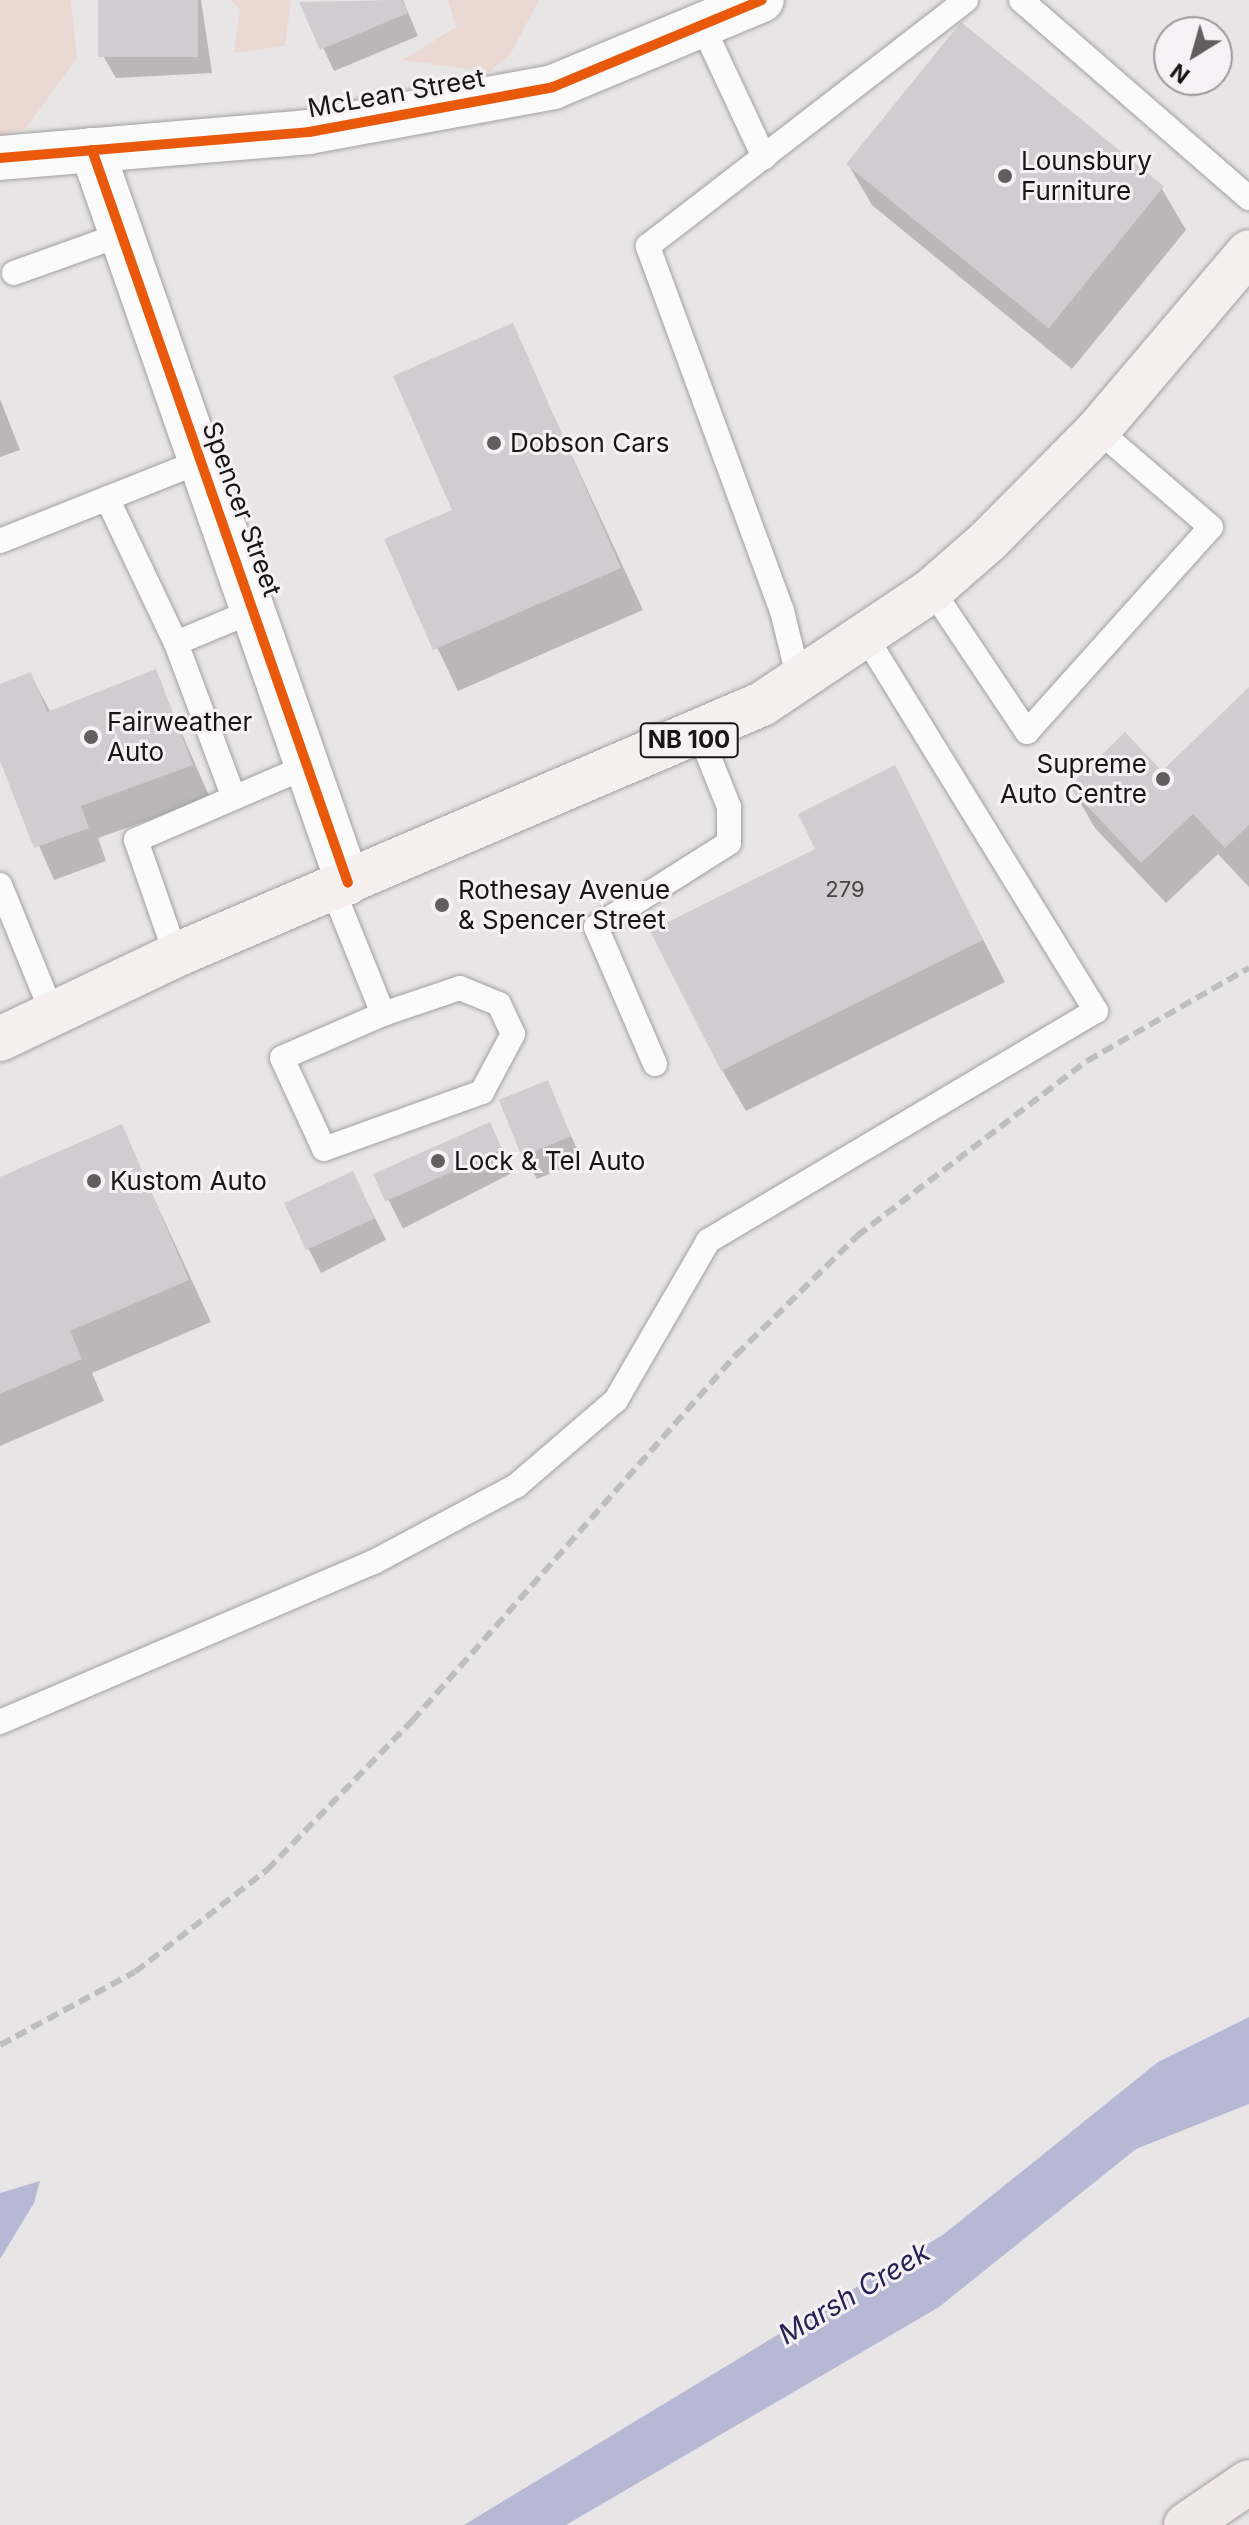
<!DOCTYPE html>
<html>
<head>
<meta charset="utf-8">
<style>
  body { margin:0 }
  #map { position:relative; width:1249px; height:2525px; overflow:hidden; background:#e8e5e6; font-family:Inter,sans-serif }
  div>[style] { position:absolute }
  .green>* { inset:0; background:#ead9d2 }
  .water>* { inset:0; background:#b7b8d4 }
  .shadow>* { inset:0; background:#0003; transform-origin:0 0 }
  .building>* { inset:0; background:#cfcdcf; transform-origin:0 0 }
  .roads { filter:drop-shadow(0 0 2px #a2a0a1) drop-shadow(0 0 2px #a2a0a1) }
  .service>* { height:24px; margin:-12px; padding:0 12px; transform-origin:12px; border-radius:12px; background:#fcfbfb }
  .minor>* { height:44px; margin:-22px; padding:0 22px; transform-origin:22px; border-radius:22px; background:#fcfbfb }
  .primary>* { height:44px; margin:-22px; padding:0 22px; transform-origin:22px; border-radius:22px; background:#f6efef }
  .motorway>* { height:44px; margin:-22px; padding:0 22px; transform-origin:22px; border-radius:22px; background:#f1e8e8 }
  .rail>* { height:6px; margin-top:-3px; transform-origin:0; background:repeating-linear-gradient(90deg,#bfbebf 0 12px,transparent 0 18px) }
  .cycleway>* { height:10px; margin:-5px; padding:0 5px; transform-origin:5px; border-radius:5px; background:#e8590c }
  .dots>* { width:22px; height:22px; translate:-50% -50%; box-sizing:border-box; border:4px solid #f6f1f4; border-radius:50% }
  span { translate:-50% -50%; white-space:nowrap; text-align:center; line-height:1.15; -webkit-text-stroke:6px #f6f1f4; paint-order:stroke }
  .number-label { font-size:22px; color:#464445 }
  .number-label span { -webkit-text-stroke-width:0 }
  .shield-label span { padding:2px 6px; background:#f6f1f4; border:2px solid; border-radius:6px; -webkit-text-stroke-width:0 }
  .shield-label { font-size:24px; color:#171516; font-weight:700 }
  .street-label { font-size:26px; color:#171516 }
  .poi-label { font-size:26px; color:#171516 }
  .left { translate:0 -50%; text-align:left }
  .right { translate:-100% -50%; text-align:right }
  .water-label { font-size:28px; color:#262255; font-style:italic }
  .north { position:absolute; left:1153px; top:16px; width:80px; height:80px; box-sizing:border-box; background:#f6f1f4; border:2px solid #9d999b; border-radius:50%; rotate:217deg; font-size:22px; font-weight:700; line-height:32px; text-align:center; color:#171516 }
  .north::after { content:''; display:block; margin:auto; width:28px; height:36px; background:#605e5f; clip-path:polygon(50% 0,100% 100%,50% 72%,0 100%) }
</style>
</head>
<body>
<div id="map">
  <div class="green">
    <div style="clip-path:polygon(0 0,71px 0,77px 58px,26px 128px,0 137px)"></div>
    <div style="clip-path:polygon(231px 0,291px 0,285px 46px,234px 53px,240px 9px)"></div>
    <div style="clip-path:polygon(448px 0,539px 0,511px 53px,490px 72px,403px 60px,456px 27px)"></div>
  </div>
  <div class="water">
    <div style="clip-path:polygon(1249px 2017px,1249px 2104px,1136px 2149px,939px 2307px,566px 2525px,464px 2525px,944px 2234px,1158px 2062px)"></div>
    <div style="clip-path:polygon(40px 2181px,34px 2203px,0 2259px,0 2193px)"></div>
  </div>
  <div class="shadow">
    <div style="clip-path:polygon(100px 0,201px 0,212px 73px,116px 78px,103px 56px)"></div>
    <div style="clip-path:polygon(403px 0,418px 36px,334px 71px,302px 3px)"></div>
    <div style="clip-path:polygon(962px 25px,1162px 189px,1186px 230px,1072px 369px,872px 205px,848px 164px)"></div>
    <div style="clip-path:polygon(512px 326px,643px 610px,458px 691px,386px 540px,455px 511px)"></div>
    <div style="clip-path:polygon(0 399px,20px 450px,0 457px)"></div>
    <div style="clip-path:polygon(155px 672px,210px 798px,98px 838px,106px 861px,54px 880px,0 756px,0 686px,30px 674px,51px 713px)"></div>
    <div style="clip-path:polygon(1249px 690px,1249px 887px,1218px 854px,1166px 903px,1095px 828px,1071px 787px,1162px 774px)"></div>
    <div style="clip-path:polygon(894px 768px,1005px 982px,746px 1111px,722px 1070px,818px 850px)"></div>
    <div style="clip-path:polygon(547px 1083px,582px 1160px,537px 1179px,524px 1157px)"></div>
    <div style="left:489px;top:1124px;width:54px;height:124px;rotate:63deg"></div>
    <div style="clip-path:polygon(121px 1127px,211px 1322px,92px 1373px,104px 1401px,0 1446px,0 1179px)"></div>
    <div style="left:352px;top:1173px;width:75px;height:73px;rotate:63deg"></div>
  </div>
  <div class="building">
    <div style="left:98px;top:0;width:100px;height:57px"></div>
    <div style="clip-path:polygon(402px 0,408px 13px,320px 50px,299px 2px)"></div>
    <div style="left:961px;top:22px;width:261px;height:183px;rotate:39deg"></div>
    <div style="clip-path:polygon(513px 323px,621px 568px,433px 650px,384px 539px,452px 510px,393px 376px)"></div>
    <div style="clip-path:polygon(156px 669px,193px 765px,81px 806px,89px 828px,34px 848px,0 761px,0 684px,31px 672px,47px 712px)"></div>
    <div style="clip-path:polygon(1249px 687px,1249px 825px,1225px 848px,1193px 814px,1141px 863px,1069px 787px,1125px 732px,1162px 771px)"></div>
    <div style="clip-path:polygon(895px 765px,983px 940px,721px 1071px,650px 931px,815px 849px,798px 814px)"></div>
    <div style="left:548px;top:1080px;width:61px;height:53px;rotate:68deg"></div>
    <div style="left:490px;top:1122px;width:30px;height:128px;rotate:66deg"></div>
    <div style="clip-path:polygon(122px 1124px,189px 1280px,70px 1331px,82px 1359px,0 1394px,0 1177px)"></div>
    <div style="left:353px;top:1171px;width:52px;height:76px;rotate:65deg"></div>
  </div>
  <div class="roads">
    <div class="service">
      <div style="left:1021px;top:0;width:302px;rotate:41deg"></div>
      <div style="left:703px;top:27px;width:144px;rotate:64.9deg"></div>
      <div style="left:14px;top:273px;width:113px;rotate:-19.7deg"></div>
      <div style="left:107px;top:498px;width:161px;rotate:64.6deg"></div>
      <div style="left:176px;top:643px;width:86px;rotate:-22.7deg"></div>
      <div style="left:0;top:541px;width:216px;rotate:-21.7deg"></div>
      <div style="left:932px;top:590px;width:171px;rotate:56.2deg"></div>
      <div style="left:1027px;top:732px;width:275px;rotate:-48.1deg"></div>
      <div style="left:1211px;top:527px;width:149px;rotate:-139.4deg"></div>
      <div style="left:176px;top:643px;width:165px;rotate:69.5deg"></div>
      <div style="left:799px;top:680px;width:71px;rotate:-103.8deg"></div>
      <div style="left:782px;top:611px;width:389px;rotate:-110.2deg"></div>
      <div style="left:648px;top:246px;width:402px;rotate:-37.7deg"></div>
      <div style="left:0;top:885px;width:143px;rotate:67.8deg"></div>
      <div style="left:333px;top:890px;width:134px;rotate:68deg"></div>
      <div style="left:383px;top:1014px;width:110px;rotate:156.5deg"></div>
      <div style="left:282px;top:1058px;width:100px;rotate:65.2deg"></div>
      <div style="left:324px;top:1149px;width:168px;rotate:-19.8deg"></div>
      <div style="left:482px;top:1092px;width:66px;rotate:-61.9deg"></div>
      <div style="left:513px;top:1034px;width:33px;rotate:-115deg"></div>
      <div style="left:499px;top:1004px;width:42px;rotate:-157.7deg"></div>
      <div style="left:460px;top:988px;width:81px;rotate:161.3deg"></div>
      <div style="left:176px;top:955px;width:122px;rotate:-109.2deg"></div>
      <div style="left:136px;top:840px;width:187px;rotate:-23.3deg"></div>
      <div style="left:655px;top:1064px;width:149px;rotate:-113.3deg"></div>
      <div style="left:596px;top:927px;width:157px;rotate:-32.3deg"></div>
      <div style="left:729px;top:843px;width:36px;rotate:-90deg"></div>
      <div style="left:729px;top:807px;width:78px;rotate:-111.9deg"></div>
      <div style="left:0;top:1722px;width:407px;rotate:-23.2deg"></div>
      <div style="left:374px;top:1562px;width:161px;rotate:-28.2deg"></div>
      <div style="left:516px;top:1486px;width:132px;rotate:-40.7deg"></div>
      <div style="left:616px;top:1400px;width:184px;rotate:-59.9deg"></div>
      <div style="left:708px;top:1241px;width:451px;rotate:-30.7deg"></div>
      <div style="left:1096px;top:1011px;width:440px;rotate:-121.6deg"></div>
    </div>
    <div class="minor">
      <div style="left:92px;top:150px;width:776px;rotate:70.75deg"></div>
      <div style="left:0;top:158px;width:310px;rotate:-4.8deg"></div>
      <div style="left:309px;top:132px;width:248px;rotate:-10.4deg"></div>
      <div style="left:553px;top:87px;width:226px;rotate:-22.6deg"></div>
    </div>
    <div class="primary">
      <div style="left:0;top:1039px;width:195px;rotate:-25.5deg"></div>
      <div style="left:176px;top:955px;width:637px;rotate:-23.19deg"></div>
      <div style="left:762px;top:704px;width:205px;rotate:-33.8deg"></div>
      <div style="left:932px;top:590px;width:74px;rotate:-41.2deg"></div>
      <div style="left:988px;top:541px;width:156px;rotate:-45.3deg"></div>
      <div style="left:1098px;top:430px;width:233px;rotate:-49.7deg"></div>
    </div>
    <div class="motorway">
      <div style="left:1186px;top:2525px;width:76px;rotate:-34.3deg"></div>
    </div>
  </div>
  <div class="rail">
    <div style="left:0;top:2045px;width:153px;rotate:-28.4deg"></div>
    <div style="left:135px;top:1972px;width:167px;rotate:-37.7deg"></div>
    <div style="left:267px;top:1870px;width:208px;rotate:-45.8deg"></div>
    <div style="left:412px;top:1721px;width:489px;rotate:-48.5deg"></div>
    <div style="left:736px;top:1355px;width:170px;rotate:-44.5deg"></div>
    <div style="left:857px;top:1236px;width:289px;rotate:-37.3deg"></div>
    <div style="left:1087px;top:1061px;width:187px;rotate:-29.9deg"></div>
  </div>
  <div class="cycleway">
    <div style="left:92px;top:150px;width:776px;rotate:70.75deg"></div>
    <div style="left:0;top:158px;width:310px;rotate:-4.8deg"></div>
    <div style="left:309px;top:132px;width:248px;rotate:-10.4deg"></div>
    <div style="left:553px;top:87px;width:226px;rotate:-22.6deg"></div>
  </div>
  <div class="dots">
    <div style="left:1005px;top:176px;background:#605e5f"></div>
    <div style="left:494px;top:443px;background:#605e5f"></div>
    <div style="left:91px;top:737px;background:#605e5f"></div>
    <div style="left:1163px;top:779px;background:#605e5f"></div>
    <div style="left:442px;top:905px;background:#605e5f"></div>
    <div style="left:438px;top:1161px;background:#605e5f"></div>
    <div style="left:94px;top:1181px;background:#605e5f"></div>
  </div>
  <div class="number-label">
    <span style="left:845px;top:890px">279</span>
  </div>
  <div class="shield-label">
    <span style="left:689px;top:740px">NB 100</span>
  </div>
  <div class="street-label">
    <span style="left:396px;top:93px;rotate:-10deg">McLean Street</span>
    <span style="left:242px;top:509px;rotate:70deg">Spencer Street</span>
  </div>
  <div class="poi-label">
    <span class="left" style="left:1021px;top:176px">Lounsbury<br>Furniture</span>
    <span class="left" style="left:510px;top:443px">Dobson Cars</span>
    <span class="left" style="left:107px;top:737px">Fairweather<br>Auto</span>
    <span class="right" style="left:1147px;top:779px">Supreme<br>Auto Centre</span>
    <span class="left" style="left:458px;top:905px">Rothesay Avenue<br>&amp; Spencer Street</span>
    <span class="left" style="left:454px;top:1161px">Lock &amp; Tel Auto</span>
    <span class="left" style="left:110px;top:1181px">Kustom Auto</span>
  </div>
  <div class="water-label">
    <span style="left:854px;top:2293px;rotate:-31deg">Marsh Creek</span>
  </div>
  <div class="north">N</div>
</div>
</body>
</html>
